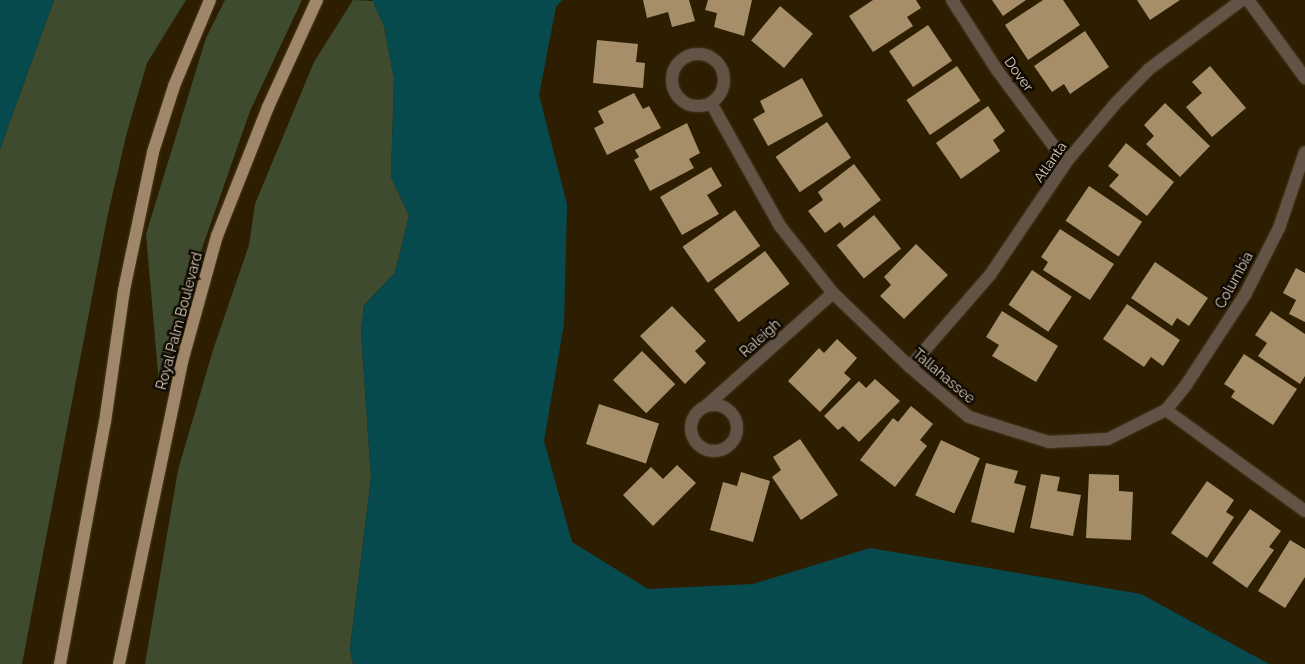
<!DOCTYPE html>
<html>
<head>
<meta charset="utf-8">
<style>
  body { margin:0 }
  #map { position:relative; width:1305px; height:664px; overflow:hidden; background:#2d1e02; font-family:Raleway,sans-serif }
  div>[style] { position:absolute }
  .green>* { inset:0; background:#3e4b2f }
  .water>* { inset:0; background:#074a4e }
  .building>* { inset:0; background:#a68f68; transform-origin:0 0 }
  .roads { filter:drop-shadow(0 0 1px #493a20) drop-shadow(0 0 1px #493a20) }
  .street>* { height:12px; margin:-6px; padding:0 6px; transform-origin:6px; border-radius:6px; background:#615447 }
  .street>.ring { margin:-6px; padding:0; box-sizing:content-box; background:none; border:12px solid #615447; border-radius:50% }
  .primary>* { height:12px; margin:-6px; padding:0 6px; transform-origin:6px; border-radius:6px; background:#a1876a }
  span { translate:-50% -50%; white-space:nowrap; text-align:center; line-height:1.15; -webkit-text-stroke:5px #100a02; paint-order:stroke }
  .street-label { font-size:14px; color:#dad0c0 }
</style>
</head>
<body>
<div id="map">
  <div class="green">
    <div style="clip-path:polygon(54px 0,186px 0,147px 63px,127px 132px,107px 218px,22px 664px,0 664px,0 149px)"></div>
    <div style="clip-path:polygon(225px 0,302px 0,250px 111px,199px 257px,166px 386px,159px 384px,146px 234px,206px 38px)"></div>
    <div style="clip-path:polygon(353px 0,373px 1px,384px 26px,394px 79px,391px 177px,409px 216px,395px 273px,364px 305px,361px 332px,371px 477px,350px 649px,353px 664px,145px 664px,178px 470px,213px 350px,249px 245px,255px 204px,314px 62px)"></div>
  </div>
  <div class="water">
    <div style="clip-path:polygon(0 0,54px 0,0 149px)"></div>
    <div style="clip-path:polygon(372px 0,562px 0,556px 7px,539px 95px,567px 204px,564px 324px,544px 441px,572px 542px,648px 589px,753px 584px,870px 548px,1141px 594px,1269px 664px,353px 664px,350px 649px,371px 477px,361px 332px,364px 305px,395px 273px,409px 216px,391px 177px,394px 79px,384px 26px)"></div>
  </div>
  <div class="building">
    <div style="clip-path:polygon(643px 0,689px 0,695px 21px,672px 27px,668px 12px,647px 18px)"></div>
    <div style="clip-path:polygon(708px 0,752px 0,744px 36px,714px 27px,717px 13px,705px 10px)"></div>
    <div style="clip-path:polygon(873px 0,916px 0,921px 8px,907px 17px,913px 26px,873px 52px,849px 16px)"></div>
    <div style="clip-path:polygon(992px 0,1026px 0,1003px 16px)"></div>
    <div style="clip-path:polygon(1043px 0,1063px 0,1080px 25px,1028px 60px,1005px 25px)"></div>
    <div style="clip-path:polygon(1137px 0,1180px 0,1150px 20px)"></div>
    <div style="left:780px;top:6px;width:43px;height:45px;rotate:40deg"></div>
    <div style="left:928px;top:25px;width:43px;height:47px;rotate:56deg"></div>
    <div style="clip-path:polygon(1085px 31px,1109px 67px,1070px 94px,1064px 84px,1052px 92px,1034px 66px)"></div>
    <div style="clip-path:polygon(597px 40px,638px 44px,636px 62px,645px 63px,643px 88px,593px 83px)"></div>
    <div style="left:957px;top:66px;width:42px;height:61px;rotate:56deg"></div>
    <div style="clip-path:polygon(1210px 66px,1246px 108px,1212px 137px,1186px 107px,1202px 93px,1192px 82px)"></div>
    <div style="clip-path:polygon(802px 78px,823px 116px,768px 146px,753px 119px,765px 112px,760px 101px)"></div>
    <div style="clip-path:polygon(634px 93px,643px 109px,649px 106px,661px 128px,607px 155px,594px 128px,604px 123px,598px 111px)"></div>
    <div style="clip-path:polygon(1165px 103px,1210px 146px,1180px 177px,1146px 144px,1154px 136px,1144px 125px)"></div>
    <div style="clip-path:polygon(988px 106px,1005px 131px,993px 140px,1000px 151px,961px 179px,936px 143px)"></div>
    <div style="left:827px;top:122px;width:43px;height:62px;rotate:56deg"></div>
    <div style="clip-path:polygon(687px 123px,700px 153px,689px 159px,694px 168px,650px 191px,634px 160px,639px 157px,635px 150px)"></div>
    <div style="clip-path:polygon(1126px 143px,1174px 182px,1147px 216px,1109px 186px,1119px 175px,1108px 166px)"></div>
    <div style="clip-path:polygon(854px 164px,881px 200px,844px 228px,840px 222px,825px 233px,808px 211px,823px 200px,818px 192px)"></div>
    <div style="clip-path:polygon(711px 167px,722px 186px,707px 195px,719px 214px,682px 235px,660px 197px)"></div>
    <div style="left:1089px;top:186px;width:64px;height:42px;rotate:34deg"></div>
    <div style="left:735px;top:210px;width:44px;height:64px;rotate:55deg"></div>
    <div style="left:874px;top:215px;width:43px;height:48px;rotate:51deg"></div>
    <div style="clip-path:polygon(1060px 229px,1114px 264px,1090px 300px,1043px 270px,1048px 262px,1041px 257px)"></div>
    <div style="clip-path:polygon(916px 244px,948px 275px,904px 319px,880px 296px,891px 285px,884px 277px)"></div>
    <div style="left:765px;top:251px;width:41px;height:64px;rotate:53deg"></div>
    <div style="clip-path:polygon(1155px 262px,1208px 298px,1189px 326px,1177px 318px,1172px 326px,1131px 298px)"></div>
    <div style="clip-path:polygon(1296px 268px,1305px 273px,1305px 322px,1289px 314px,1296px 300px,1283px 293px)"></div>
    <div style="left:1032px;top:270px;width:48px;height:42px;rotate:34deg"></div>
    <div style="clip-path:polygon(1127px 304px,1180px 340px,1163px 366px,1151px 357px,1144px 367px,1103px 339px)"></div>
    <div style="clip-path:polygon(672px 306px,706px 341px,695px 351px,706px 363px,685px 384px,640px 336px)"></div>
    <div style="clip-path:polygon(1002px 311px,1058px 346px,1036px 382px,992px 356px,999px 345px,986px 337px)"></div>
    <div style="clip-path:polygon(1271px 311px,1305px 334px,1305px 376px,1300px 384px,1258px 356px,1267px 343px,1255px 335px)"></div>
    <div style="clip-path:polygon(837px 339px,857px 358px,844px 373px,851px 379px,820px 412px,788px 381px,819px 348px,824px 353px)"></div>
    <div style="left:642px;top:351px;width:47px;height:41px;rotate:45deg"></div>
    <div style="clip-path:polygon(1244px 354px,1297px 389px,1273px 425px,1231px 397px,1235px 391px,1224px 384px)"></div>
    <div style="clip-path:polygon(875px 379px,900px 401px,859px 442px,843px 426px,838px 430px,824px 416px,859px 381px,866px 388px)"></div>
    <div style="left:599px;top:404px;width:63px;height:42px;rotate:18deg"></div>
    <div style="clip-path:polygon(911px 406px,933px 424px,920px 440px,927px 446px,895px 487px,860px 460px,893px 418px,898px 422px)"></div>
    <div style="clip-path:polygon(800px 439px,838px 495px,801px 520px,772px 477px,781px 470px,773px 457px)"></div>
    <div style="left:941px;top:440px;width:43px;height:61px;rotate:25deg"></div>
    <div style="clip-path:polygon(986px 463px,1018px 471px,1014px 483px,1026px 486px,1014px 533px,971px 522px)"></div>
    <div style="clip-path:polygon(677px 465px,696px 483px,653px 526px,623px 495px,651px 467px,663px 479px)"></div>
    <div style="clip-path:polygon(741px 472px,770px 481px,753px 542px,710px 530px,723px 482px,737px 486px)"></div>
    <div style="clip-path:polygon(1041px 474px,1060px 477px,1057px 491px,1081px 495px,1073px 536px,1030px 528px)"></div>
    <div style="clip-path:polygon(1089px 474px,1119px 475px,1119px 491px,1133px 492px,1131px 540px,1086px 538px)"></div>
    <div style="clip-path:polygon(1207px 481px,1234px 500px,1226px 512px,1234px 517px,1207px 558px,1171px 533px)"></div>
    <div style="clip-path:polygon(1250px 509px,1281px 531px,1269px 547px,1274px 550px,1247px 588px,1212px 563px)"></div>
    <div style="clip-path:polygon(1290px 540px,1305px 549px,1305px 577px,1285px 608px,1258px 591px)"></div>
  </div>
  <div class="roads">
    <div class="street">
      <div style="left:952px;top:0;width:83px;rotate:57.3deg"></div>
      <div style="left:997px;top:70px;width:94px;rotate:53.3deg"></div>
      <div style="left:1053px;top:145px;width:21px;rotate:45deg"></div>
      <div style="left:1248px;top:0;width:97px;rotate:53.8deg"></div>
      <div class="ring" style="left:672px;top:54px;width:40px;height:40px"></div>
      <div style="left:711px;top:103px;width:141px;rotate:60.7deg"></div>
      <div style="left:780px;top:226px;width:85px;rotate:51.7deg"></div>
      <div style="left:833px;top:293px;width:107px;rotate:43.9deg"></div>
      <div style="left:910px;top:367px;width:77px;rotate:40.3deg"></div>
      <div style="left:969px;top:417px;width:84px;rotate:17.4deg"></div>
      <div style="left:1049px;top:442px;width:59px;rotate:-2.9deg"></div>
      <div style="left:1108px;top:439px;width:65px;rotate:-26.6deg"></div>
      <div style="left:1166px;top:410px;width:32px;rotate:-51deg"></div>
      <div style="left:1186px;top:385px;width:108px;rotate:-56.8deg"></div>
      <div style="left:1245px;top:295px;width:75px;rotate:-63.1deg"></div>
      <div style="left:1279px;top:228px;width:80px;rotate:-71.1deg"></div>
      <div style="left:910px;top:367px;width:122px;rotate:-49deg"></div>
      <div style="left:990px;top:275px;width:139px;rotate:-55.9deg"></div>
      <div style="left:1068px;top:160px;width:73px;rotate:-50deg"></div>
      <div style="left:1115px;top:104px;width:49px;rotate:-45.8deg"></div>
      <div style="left:1149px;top:69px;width:116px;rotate:-36.6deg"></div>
      <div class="ring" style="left:691px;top:405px;width:34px;height:34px"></div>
      <div style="left:706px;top:406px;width:170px;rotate:-41.7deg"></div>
      <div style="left:1166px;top:410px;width:172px;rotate:36deg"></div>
    </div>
    <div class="primary">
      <div style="left:60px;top:664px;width:246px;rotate:-79.5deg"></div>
      <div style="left:105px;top:422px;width:133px;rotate:-81.8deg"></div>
      <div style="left:124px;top:290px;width:141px;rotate:-78.1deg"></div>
      <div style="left:153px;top:152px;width:69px;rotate:-72.3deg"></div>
      <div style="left:174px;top:86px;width:93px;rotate:-67.3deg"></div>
      <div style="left:119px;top:664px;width:309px;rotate:-78.2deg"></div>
      <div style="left:182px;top:362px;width:131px;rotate:-74.5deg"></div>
      <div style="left:217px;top:236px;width:139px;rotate:-68.4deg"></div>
      <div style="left:268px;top:107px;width:118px;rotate:-65.4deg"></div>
    </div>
  </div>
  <div class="street-label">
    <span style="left:1019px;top:74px;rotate:54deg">Dover</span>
    <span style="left:1050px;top:162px;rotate:-55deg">Atlanta</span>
    <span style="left:1234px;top:280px;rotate:-61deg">Columbia</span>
    <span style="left:179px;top:321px;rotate:-75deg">Royal Palm Boulevard</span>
    <span style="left:760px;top:338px;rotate:-42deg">Raleigh</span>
    <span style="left:944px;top:376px;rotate:40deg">Tallahassee</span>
  </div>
</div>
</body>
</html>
